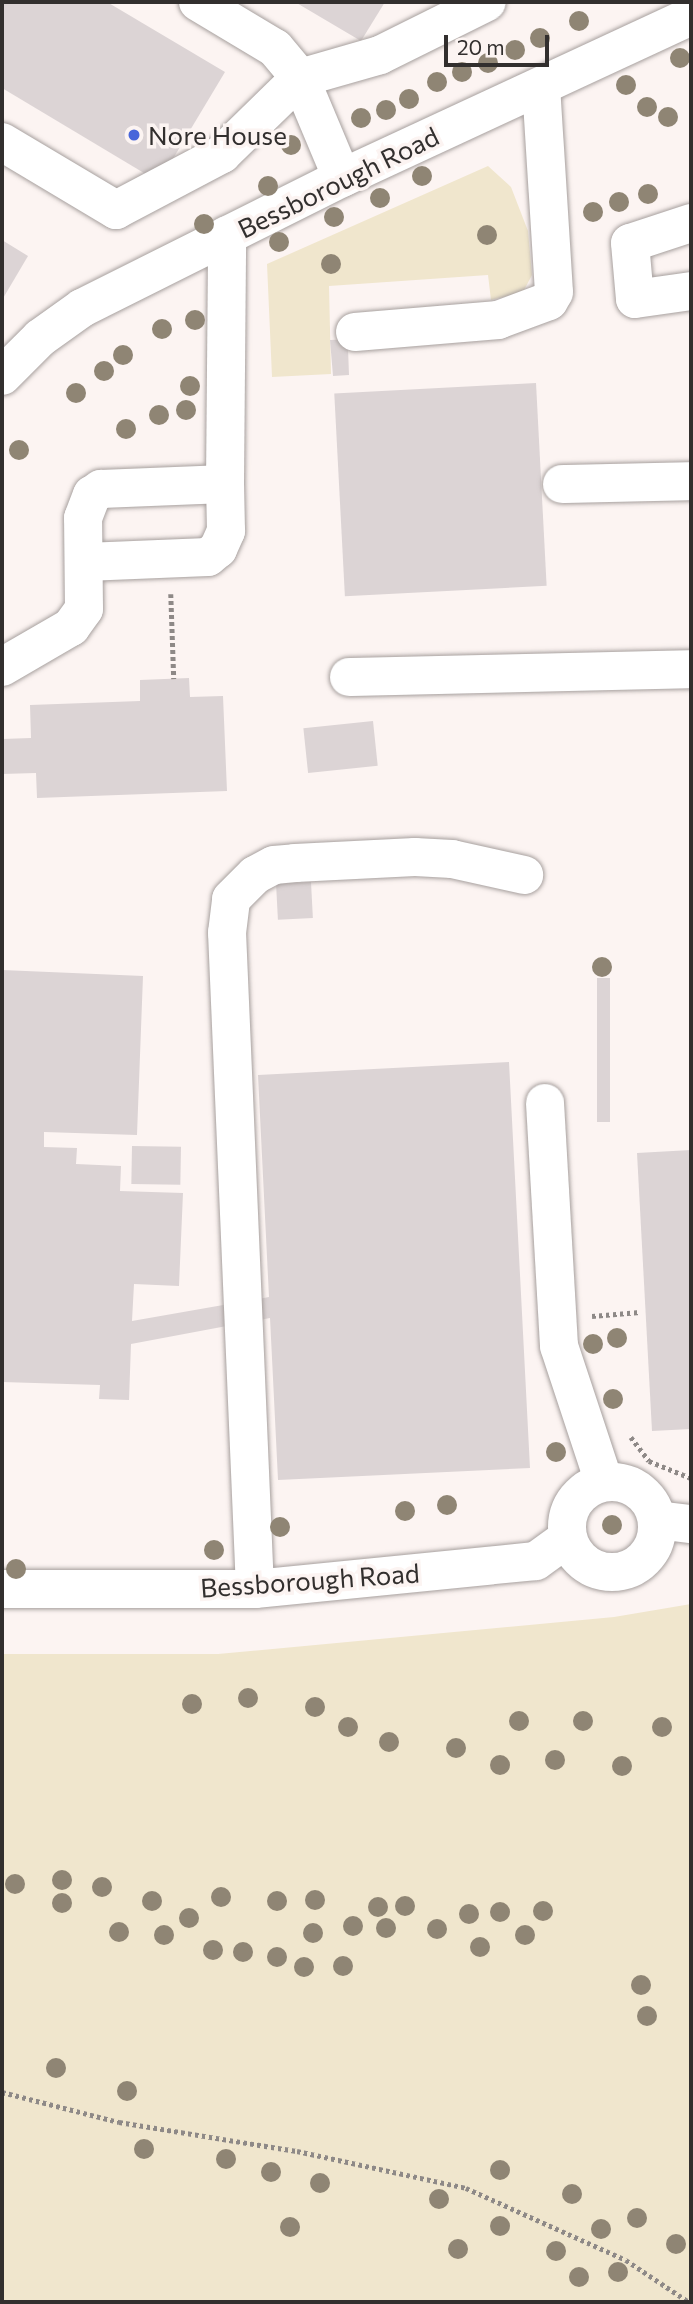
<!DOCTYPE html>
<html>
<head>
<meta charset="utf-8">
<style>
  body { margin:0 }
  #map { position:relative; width:693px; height:2304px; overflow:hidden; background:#fcf4f2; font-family:Commissioner,sans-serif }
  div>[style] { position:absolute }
  .green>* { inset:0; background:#f0e6cd }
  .building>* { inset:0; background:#dcd4d5; transform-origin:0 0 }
  .path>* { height:4.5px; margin-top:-2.25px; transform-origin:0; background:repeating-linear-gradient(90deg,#8e8987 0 3.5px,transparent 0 7px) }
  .roads { filter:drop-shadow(0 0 2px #a7a09e) drop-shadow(0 0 2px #a7a09e) }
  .minor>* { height:38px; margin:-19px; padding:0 19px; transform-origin:19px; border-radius:19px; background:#fff }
  .minor>.ring { margin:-19px; padding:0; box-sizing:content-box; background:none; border:38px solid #fff; border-radius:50% }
  .trees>* { width:20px; height:20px; margin:-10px; border-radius:50%; background:#8f8574 }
  .dots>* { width:19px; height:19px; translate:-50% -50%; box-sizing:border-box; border:4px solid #fcf4f2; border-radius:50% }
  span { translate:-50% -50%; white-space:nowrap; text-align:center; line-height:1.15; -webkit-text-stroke:7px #fcf4f2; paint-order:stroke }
  .poi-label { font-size:26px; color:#322f2e }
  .left { translate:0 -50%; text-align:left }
  .street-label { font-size:26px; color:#322f2e }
  .frame { position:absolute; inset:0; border:4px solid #322f2e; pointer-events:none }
  .scale { position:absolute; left:444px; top:35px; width:105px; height:32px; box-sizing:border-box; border:4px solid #322f2e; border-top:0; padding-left:9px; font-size:21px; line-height:24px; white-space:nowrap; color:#322f2e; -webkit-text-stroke:5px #fcf4f2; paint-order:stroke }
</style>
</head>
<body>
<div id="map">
  <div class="green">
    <div style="clip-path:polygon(488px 166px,511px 187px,528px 231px,532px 275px,523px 292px,491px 300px,488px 275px,329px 286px,331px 374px,272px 377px,267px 264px)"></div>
    <div style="clip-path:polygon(691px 1604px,691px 2302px,2px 2302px,2px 1654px,218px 1654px,614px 1617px)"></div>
  </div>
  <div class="building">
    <div style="clip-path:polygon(2px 2px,107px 2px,225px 72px,159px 182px,2px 88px)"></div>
    <div style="clip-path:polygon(295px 2px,385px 2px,361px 41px)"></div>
    <div style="clip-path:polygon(2px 240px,28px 256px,2px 300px)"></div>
    <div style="clip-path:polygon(356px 339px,348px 348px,349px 375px,333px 376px,330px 340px)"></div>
    <div style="left:536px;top:383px;width:203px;height:202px;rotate:87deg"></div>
    <div style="clip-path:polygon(189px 678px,190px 697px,223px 696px,227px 791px,37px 798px,36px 773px,2px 774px,2px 739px,31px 738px,30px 705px,140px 701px,140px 680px)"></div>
    <div style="left:373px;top:721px;width:45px;height:70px;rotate:84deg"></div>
    <div style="left:311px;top:882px;width:36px;height:35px;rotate:87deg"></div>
    <div style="clip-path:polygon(2px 970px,143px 976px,137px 1135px,44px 1132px,44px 1147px,77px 1148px,76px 1164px,121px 1166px,120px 1191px,183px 1193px,179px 1286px,134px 1284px,132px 1321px,269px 1297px,258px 1075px,509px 1062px,530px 1468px,278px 1480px,270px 1318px,131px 1344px,129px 1400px,99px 1399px,100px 1385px,2px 1382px)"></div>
    <div style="left:597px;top:978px;width:13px;height:144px"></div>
    <div style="left:132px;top:1146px;width:49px;height:38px;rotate:1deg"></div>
    <div style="clip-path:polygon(691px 1150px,691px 1429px,652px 1431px,637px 1153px)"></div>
  </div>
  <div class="path">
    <div style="left:171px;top:594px;width:85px;rotate:88deg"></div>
    <div style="left:592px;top:1316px;width:48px;rotate:-4.8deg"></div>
    <div style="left:631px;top:1437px;width:30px;rotate:53deg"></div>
    <div style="left:649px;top:1461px;width:45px;rotate:22deg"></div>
    <div style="left:2px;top:2092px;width:121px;rotate:14.4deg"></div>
    <div style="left:119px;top:2122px;width:180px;rotate:9.3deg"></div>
    <div style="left:297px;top:2151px;width:173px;rotate:12.3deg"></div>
    <div style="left:466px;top:2188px;width:175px;rotate:24.2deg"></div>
    <div style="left:626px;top:2260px;width:76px;rotate:33.7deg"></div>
  </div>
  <div class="roads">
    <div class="minor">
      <div style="left:198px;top:2px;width:90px;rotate:30.9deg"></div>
      <div style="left:275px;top:48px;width:39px;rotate:50deg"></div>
      <div style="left:300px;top:78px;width:108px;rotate:67.2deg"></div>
      <div style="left:2px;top:142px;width:133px;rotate:30.8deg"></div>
      <div style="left:116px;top:210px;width:120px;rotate:-27.8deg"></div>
      <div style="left:222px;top:154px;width:109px;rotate:-44.3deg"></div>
      <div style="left:300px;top:78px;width:83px;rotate:-16deg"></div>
      <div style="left:380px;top:55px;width:119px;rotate:-26.4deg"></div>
      <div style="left:691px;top:223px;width:64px;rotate:161.8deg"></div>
      <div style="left:630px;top:243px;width:56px;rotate:84.9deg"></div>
      <div style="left:635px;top:299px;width:57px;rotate:-8.1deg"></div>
      <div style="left:355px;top:332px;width:144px;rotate:-4.8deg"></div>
      <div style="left:498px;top:320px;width:54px;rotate:-20.4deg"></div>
      <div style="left:549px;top:301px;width:10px;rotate:-61deg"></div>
      <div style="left:554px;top:292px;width:205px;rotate:-93.6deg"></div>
      <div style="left:2px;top:376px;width:54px;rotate:-45deg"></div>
      <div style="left:40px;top:338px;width:52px;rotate:-35.5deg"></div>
      <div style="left:82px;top:308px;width:291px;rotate:-26.6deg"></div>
      <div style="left:342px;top:178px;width:385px;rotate:-24.9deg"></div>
      <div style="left:562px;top:484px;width:129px;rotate:-1.3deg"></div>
      <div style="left:85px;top:562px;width:123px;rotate:-2.3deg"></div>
      <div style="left:208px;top:557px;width:13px;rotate:-39deg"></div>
      <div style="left:218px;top:549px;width:20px;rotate:-66deg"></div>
      <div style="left:226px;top:531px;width:47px;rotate:-91.2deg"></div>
      <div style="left:2px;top:667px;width:80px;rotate:-30.1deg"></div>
      <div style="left:71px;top:627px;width:22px;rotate:-54deg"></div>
      <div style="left:84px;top:609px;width:91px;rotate:-90.6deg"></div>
      <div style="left:83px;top:518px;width:25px;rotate:-69deg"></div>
      <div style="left:92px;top:495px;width:11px;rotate:-34deg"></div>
      <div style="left:101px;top:489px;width:124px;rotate:-2.3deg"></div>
      <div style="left:225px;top:484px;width:249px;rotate:-89.5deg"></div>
      <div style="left:349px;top:677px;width:342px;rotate:-1.3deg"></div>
      <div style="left:545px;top:1103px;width:243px;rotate:86.7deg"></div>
      <div style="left:559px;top:1346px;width:143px;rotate:71.7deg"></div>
      <div class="ring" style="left:567px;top:1482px;width:52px;height:52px"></div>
      <div style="left:657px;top:1520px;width:34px;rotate:7deg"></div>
      <div style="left:2px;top:1589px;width:253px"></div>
      <div style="left:255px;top:1589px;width:282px;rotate:-5.7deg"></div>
      <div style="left:536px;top:1561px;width:39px;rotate:-36deg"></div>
      <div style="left:255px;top:1589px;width:657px;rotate:-92.44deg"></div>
      <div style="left:227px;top:933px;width:34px;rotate:-83deg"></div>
      <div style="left:231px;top:899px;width:34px;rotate:-45deg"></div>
      <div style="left:255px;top:875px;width:21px;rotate:-28deg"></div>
      <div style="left:274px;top:865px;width:21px;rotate:-5deg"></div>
      <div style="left:295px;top:863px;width:120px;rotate:-2.9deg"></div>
      <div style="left:415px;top:857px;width:37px;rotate:3deg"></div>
      <div style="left:452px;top:859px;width:74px;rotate:12.5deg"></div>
    </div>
  </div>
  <div class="trees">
    <div style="left:579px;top:21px"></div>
    <div style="left:540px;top:38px"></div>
    <div style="left:515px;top:50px"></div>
    <div style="left:680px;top:58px"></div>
    <div style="left:488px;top:63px"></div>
    <div style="left:462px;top:72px"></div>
    <div style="left:437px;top:82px"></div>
    <div style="left:626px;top:85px"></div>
    <div style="left:409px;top:99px"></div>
    <div style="left:647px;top:107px"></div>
    <div style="left:386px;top:110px"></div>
    <div style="left:668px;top:117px"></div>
    <div style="left:361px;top:118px"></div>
    <div style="left:291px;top:145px"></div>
    <div style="left:422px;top:176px"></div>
    <div style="left:268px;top:186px"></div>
    <div style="left:648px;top:194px"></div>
    <div style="left:380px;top:198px"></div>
    <div style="left:619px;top:202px"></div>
    <div style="left:593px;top:212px"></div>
    <div style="left:334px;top:217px"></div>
    <div style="left:204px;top:224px"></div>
    <div style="left:487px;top:235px"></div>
    <div style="left:279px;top:242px"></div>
    <div style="left:331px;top:264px"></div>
    <div style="left:195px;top:320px"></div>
    <div style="left:162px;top:329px"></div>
    <div style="left:123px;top:355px"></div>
    <div style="left:104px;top:371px"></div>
    <div style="left:190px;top:386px"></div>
    <div style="left:76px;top:393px"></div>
    <div style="left:186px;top:410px"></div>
    <div style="left:159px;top:415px"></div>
    <div style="left:126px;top:429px"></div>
    <div style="left:19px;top:450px"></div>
    <div style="left:602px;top:967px"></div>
    <div style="left:617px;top:1338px"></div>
    <div style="left:593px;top:1344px"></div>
    <div style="left:613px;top:1399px"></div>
    <div style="left:556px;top:1452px"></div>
    <div style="left:447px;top:1505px"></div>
    <div style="left:405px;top:1511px"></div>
    <div style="left:612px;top:1525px"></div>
    <div style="left:280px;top:1527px"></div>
    <div style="left:214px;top:1550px"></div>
    <div style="left:16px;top:1569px"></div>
    <div style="left:248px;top:1698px"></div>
    <div style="left:192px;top:1704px"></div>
    <div style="left:315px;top:1707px"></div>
    <div style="left:519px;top:1721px"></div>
    <div style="left:583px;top:1721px"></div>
    <div style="left:348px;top:1727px"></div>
    <div style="left:662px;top:1727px"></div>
    <div style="left:389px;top:1742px"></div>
    <div style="left:456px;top:1748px"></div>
    <div style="left:555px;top:1760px"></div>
    <div style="left:500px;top:1765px"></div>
    <div style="left:622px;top:1766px"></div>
    <div style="left:62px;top:1880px"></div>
    <div style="left:15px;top:1884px"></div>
    <div style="left:102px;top:1887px"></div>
    <div style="left:221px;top:1897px"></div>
    <div style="left:315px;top:1900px"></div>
    <div style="left:152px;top:1901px"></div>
    <div style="left:277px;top:1901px"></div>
    <div style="left:62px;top:1903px"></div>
    <div style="left:405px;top:1906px"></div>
    <div style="left:378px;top:1907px"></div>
    <div style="left:543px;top:1911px"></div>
    <div style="left:500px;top:1912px"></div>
    <div style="left:469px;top:1914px"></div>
    <div style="left:189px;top:1918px"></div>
    <div style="left:353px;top:1926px"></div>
    <div style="left:386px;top:1928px"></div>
    <div style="left:437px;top:1929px"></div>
    <div style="left:119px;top:1932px"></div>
    <div style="left:313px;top:1933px"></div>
    <div style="left:164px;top:1935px"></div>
    <div style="left:525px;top:1935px"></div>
    <div style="left:480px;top:1947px"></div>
    <div style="left:213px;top:1950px"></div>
    <div style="left:243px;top:1952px"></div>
    <div style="left:277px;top:1957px"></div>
    <div style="left:343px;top:1966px"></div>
    <div style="left:304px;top:1967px"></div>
    <div style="left:641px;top:1985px"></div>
    <div style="left:647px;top:2016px"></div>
    <div style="left:56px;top:2068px"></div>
    <div style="left:127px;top:2091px"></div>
    <div style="left:144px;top:2149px"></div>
    <div style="left:226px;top:2159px"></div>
    <div style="left:500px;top:2170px"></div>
    <div style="left:271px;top:2172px"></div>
    <div style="left:320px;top:2183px"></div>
    <div style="left:572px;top:2194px"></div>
    <div style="left:439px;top:2199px"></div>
    <div style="left:637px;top:2218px"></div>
    <div style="left:500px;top:2226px"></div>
    <div style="left:290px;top:2227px"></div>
    <div style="left:601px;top:2229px"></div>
    <div style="left:676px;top:2244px"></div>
    <div style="left:458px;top:2249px"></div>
    <div style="left:556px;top:2251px"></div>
    <div style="left:618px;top:2272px"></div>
    <div style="left:579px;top:2277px"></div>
  </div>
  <div class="dots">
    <div style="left:134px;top:135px;background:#4866da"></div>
  </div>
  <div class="poi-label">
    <span class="left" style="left:148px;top:135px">Nore House</span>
  </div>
  <div class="street-label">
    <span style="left:338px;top:182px;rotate:-26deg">Bessborough Road</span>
    <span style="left:310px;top:1580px;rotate:-4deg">Bessborough Road</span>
  </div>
  <div class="frame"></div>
  <div class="scale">20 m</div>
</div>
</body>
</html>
